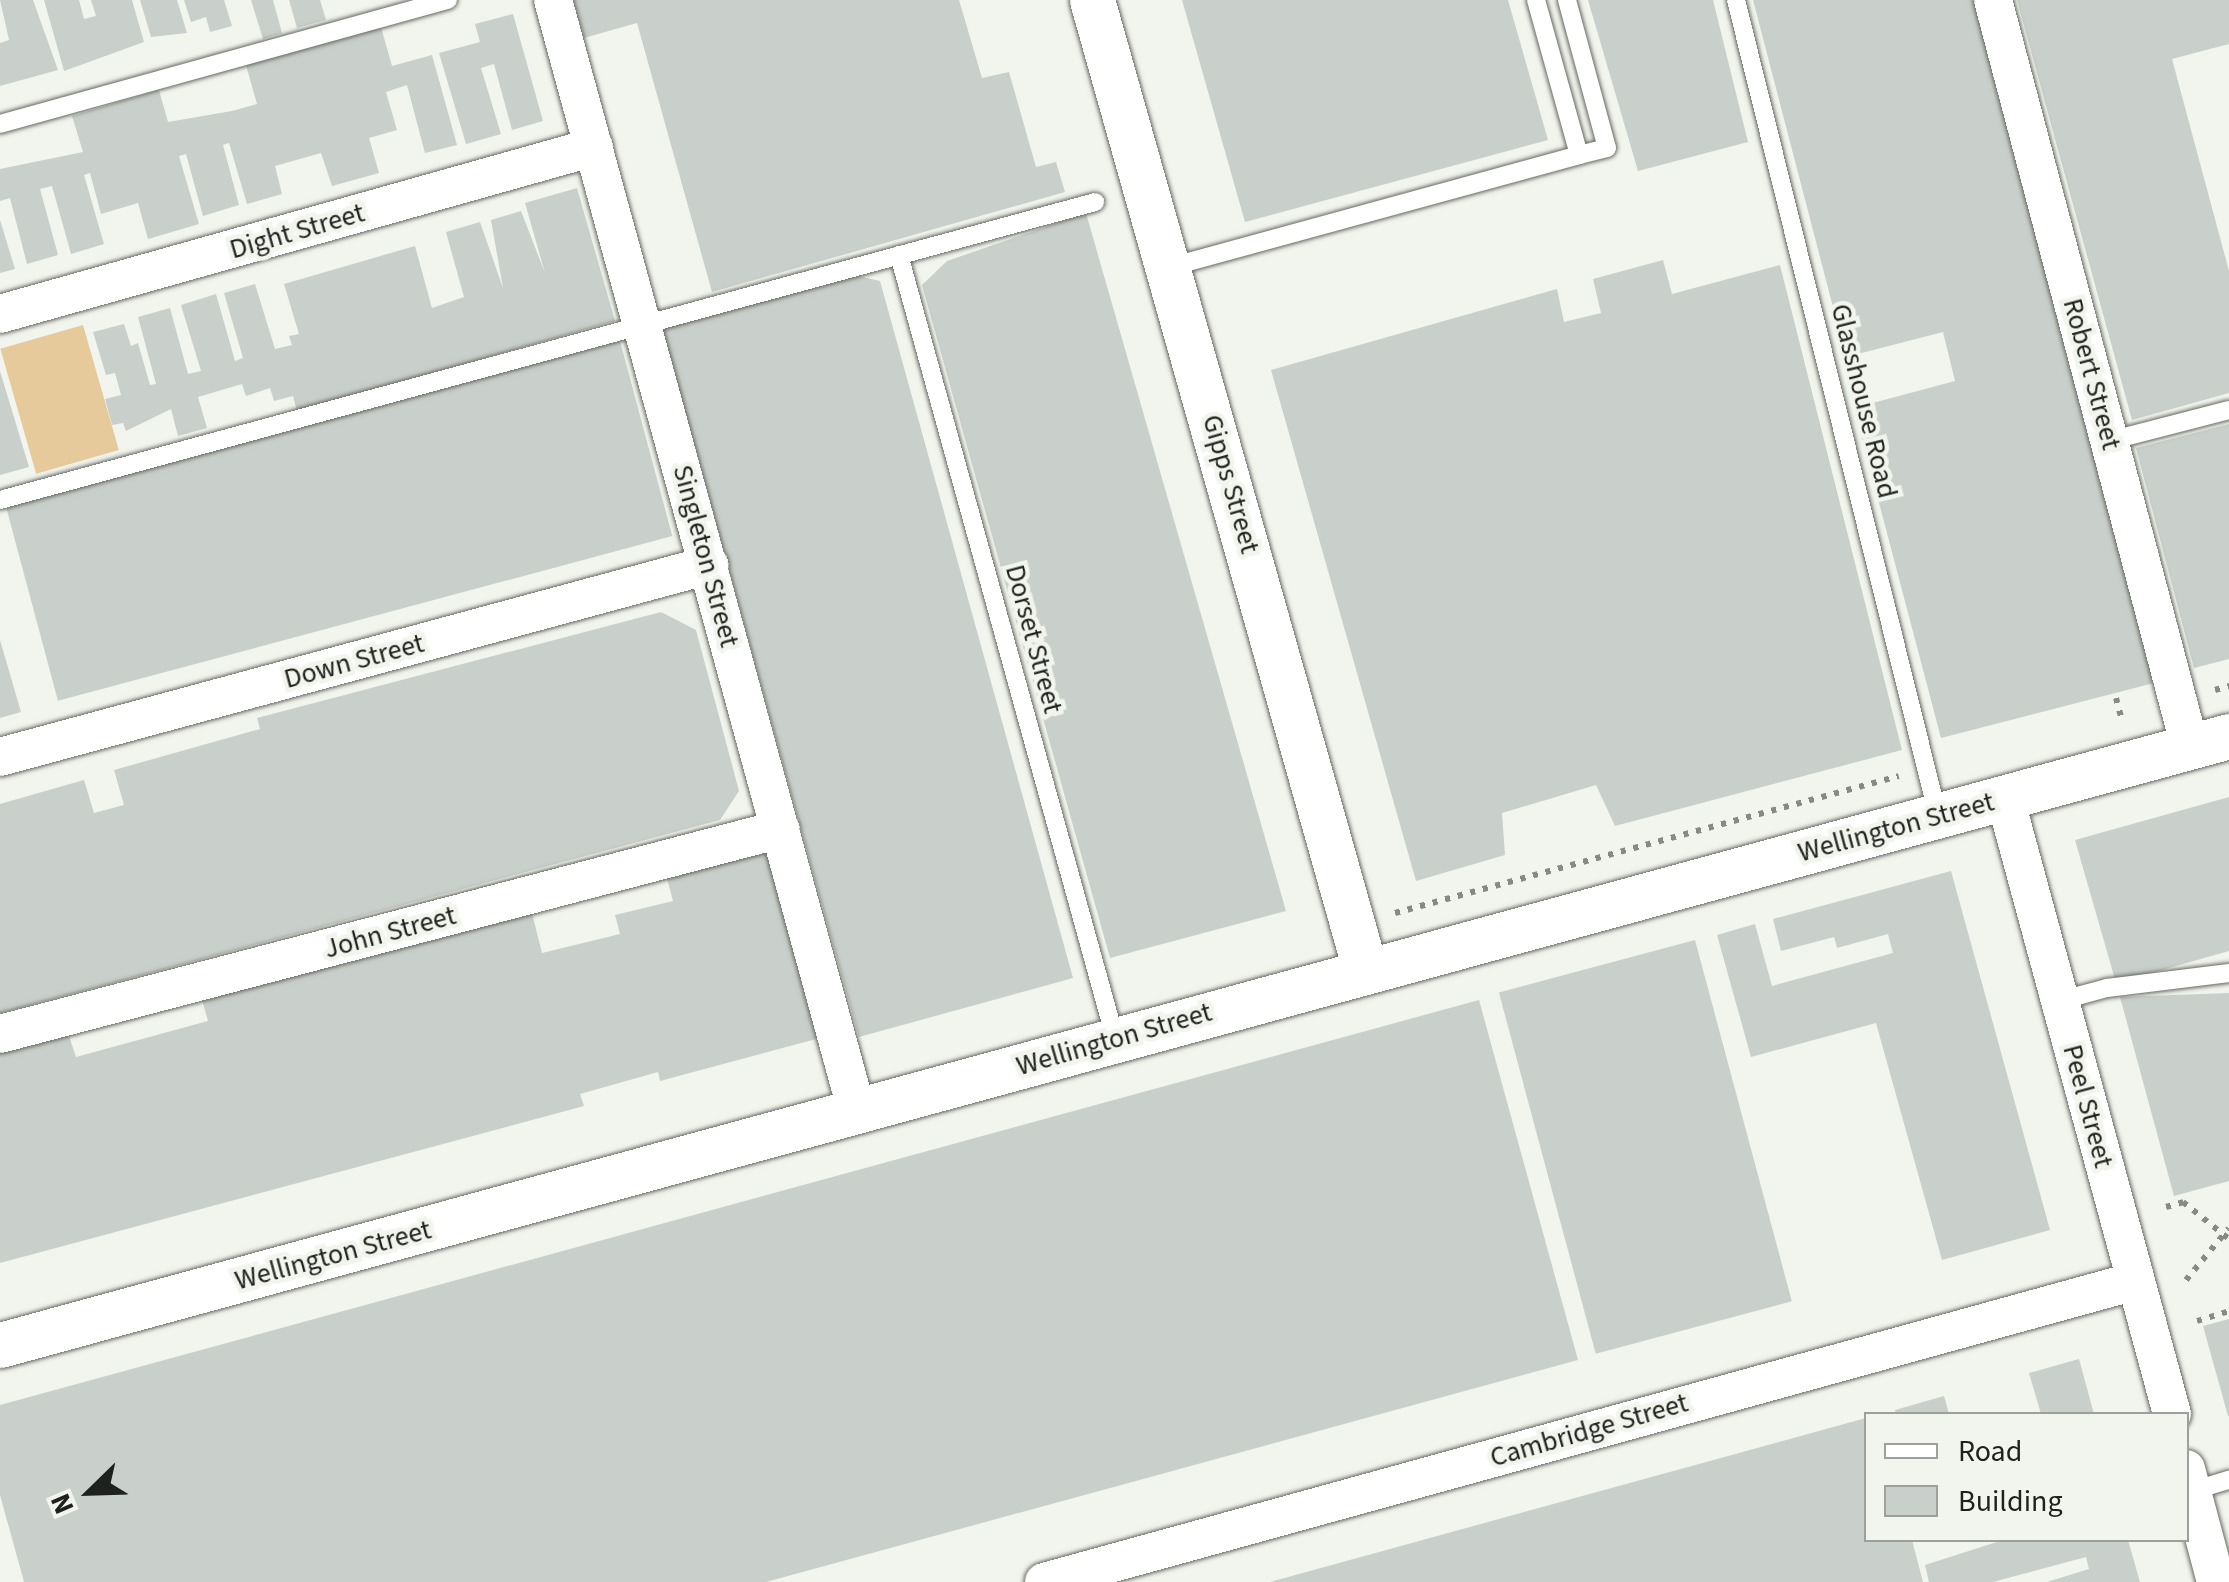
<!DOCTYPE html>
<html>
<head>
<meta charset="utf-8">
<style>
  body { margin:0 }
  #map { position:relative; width:2229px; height:1582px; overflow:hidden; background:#f1f5ed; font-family:"Source Sans 3",sans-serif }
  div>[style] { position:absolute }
  .green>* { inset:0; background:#e7ca9b; transform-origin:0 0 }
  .building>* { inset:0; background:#c9cfca; transform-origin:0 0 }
  .path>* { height:6px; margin-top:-3px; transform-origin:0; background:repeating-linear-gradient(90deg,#878a84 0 5px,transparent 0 13px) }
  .roads { filter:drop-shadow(0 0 2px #666862) drop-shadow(0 0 2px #666862) }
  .service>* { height:18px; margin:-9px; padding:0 9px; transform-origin:9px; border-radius:9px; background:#fff }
  .minor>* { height:38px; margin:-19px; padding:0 19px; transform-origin:19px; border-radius:19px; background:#fff }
  .tertiary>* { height:45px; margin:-22.5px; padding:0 22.5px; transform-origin:22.5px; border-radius:22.5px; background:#fff }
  span { translate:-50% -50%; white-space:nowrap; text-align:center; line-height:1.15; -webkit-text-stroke:9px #f1f5ed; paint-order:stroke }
  .street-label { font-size:28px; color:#1f211e }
  .legend { position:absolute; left:1864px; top:1412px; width:325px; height:130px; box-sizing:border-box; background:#f1f5ed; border:2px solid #9da09a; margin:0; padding:12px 18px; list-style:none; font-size:30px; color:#1f211e }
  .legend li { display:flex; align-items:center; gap:20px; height:50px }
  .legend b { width:50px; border:2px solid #9da09a }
  .north { position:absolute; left:40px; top:1442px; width:100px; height:100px; -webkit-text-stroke:8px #f1f5ed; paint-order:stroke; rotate:247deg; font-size:28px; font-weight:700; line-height:40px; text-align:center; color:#1f211e }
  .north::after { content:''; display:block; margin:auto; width:35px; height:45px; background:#1f211e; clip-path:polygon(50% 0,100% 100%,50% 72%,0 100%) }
</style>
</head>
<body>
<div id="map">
  <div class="green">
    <div style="left:83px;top:325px;width:130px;height:86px;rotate:74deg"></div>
  </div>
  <div class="building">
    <div style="clip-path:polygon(0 0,33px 0,58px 70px,0 86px,0 43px,9px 40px)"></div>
    <div style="clip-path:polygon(44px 0,79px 0,84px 19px,96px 16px,91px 0,132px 0,144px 42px,64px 71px)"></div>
    <div style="clip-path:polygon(140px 0,177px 0,187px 33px,151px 37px)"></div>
    <div style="clip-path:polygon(184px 0,224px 0,232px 26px,210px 32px,206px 17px,191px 22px)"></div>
    <div style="clip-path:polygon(251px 0,273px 0,282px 33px,263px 39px)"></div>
    <div style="clip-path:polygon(289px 0,320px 0,326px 20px,297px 28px)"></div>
    <div style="clip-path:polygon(573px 0,959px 0,982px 78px,1009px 72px,1036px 167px,1056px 162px,1065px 192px,712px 292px,637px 23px,584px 38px)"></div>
    <div style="clip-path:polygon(1182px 0,1508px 0,1548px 140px,1245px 222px)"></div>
    <div style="clip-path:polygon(1588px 0,1713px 0,1748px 142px,1638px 171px)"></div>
    <div style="clip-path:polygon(1753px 0,1980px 0,2158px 682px,1941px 738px,1854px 408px,1955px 381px,1943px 332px,1846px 357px)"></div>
    <div style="clip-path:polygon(2017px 0,2229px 0,2229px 44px,2172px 59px,2229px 271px,2229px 393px,2132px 420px)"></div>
    <div style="clip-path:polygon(513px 14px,543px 121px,512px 130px,494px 64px,481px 68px,501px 134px,466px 144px,439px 53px,480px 42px,475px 24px)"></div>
    <div style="clip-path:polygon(381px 27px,392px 66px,432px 55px,457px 145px,425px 153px,407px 85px,386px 92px,397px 130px,369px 138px,379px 173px,332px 186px,321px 153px,275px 166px,282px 194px,247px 204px,229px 143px,223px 145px,239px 205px,203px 216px,186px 154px,179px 156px,199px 224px,148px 239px,138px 203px,101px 214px,90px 173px,84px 175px,104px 244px,71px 254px,52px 186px,40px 189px,58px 255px,27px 264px,10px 198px,0 201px,0 169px,83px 152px,72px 116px,159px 90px,168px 122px,232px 111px,257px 104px,246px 65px)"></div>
    <div style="clip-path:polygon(577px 188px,615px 321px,297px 411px,293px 396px,274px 401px,270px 388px,246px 396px,242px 384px,198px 397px,207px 428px,178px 436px,171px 409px,126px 431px,123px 423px,112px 425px,105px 399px,121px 395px,115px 373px,106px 375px,93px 332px,124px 324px,131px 346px,138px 343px,150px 385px,156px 384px,138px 317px,170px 308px,188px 374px,201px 371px,181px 305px,216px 294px,235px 361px,243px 358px,224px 293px,255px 284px,275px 349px,292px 345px,289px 336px,299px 334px,284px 284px,415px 246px,432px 308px,464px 297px,446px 232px,480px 222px,503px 288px,491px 220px,521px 211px,545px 273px,525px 203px)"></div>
    <div style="clip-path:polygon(1086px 213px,1286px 911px,1110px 958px,922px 285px,947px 261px)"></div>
    <div style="clip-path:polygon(0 220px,15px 269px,0 273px)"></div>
    <div style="clip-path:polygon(1663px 260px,1672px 294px,1780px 265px,1902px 750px,1615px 826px,1596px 785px,1502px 813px,1505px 855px,1416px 881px,1271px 370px,1557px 289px,1564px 322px,1601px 313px,1593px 279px)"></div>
    <div style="clip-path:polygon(854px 275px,880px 281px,1073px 978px,859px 1037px,662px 328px)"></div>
    <div style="left:620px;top:341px;width:202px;height:636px;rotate:75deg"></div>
    <div style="clip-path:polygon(0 371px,29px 467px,0 475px)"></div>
    <div style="clip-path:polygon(2229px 424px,2229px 659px,2194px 668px,2136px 448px)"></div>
    <div style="clip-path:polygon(661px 612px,696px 630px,739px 791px,720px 820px,0 1013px,0 804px,84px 780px,94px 813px,124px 805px,114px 770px,260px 729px,257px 718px)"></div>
    <div style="clip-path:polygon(0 640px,21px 712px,0 718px)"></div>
    <div style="clip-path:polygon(2229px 797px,2229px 951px,2116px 983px,2075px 840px)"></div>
    <div style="clip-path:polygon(768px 847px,820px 1038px,660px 1081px,658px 1072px,580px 1094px,584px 1106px,0 1263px,0 1053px,68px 1033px,76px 1057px,208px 1021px,201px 996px,531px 909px,542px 953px,620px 934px,615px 915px,673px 901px,666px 875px)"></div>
    <div style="clip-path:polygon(1951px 871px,2050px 1230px,1942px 1260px,1876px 1023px,1751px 1057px,1717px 935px,1755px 924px,1772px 986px,1893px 953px,1888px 934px,1837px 948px,1834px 937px,1781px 951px,1773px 919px)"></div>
    <div style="left:1695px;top:940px;width:374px;height:203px;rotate:75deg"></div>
    <div style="clip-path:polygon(2229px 993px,2229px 1181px,2174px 1196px,2120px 997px)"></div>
    <div style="clip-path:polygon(1479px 1000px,1578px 1360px,766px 1582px,24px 1582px,0 1495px,0 1405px)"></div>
    <div style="clip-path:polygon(2229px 1319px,2229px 1416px,2228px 1416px,2203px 1326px)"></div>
    <div style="clip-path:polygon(2079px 1359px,2094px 1414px,2041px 1414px,2029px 1373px)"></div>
    <div style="clip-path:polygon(1944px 1396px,1949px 1414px,1896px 1414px,1895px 1410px)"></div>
    <div style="clip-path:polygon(1866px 1418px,1866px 1540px,1912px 1540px,1923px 1582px,1270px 1582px)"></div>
    <div style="clip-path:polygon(2003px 1540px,2128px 1540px,2140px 1582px,2047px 1582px,2089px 1569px,2086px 1557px,1993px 1582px,1929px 1582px,1925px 1565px)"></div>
  </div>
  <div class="path">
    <div style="left:2215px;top:690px;width:15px;rotate:-16deg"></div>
    <div style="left:2116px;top:698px;width:24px;rotate:75deg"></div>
    <div style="left:1395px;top:913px;width:522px;rotate:-15.21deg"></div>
    <div style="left:2166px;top:1207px;width:18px;rotate:-16deg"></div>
    <div style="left:2183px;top:1202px;width:59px;rotate:38.8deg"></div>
    <div style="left:2186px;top:1280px;width:67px;rotate:-50.4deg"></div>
    <div style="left:2197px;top:1321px;width:34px;rotate:-17deg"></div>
  </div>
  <div class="roads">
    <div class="service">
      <div style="left:1567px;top:0;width:153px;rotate:74.9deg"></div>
      <div style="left:1607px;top:148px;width:29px;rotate:166deg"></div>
      <div style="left:1736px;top:0;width:841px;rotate:76.1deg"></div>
      <div style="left:0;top:124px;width:465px;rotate:-15.5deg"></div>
      <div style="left:899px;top:255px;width:812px;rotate:74.58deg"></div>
      <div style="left:1170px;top:267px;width:424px;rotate:-15.3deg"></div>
      <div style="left:1579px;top:155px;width:161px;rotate:-105.5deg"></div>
      <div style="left:2109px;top:441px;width:124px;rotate:-14.5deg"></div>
      <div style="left:0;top:500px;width:1135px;rotate:-15.22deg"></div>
      <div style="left:2059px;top:1001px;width:50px;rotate:-15.2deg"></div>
      <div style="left:2107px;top:988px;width:123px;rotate:-7deg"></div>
      <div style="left:2192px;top:1491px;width:39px;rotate:-17deg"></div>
    </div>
    <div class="minor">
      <div style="left:553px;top:0;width:1153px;rotate:74.71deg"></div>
      <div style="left:1993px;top:0;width:773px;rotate:75.23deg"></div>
      <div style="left:0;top:314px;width:617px;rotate:-15.7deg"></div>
      <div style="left:0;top:757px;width:735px;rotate:-15.15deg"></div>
      <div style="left:2005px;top:798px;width:638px;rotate:74.83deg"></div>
      <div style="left:0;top:1034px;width:807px;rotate:-14.71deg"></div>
      <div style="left:2186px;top:1469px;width:117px;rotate:75.1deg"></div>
      <div style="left:1044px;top:1582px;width:1132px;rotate:-15.42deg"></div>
    </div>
    <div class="tertiary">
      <div style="left:1092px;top:0;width:1007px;rotate:74.27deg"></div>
      <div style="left:0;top:1345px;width:2311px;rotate:-15.28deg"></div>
    </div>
  </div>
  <div class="street-label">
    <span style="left:297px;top:231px;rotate:-16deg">Dight Street</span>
    <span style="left:2092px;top:374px;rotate:75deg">Robert Street</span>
    <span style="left:1864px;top:401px;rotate:76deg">Glasshouse Road</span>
    <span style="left:1231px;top:484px;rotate:74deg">Gipps Street</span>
    <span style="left:706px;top:556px;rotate:75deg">Singleton Street</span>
    <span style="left:1034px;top:639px;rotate:75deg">Dorset Street</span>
    <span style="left:354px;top:661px;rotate:-15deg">Down Street</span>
    <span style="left:1896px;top:827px;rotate:-15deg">Wellington Street</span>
    <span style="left:390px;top:932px;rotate:-15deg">John Street</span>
    <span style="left:1114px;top:1039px;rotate:-16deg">Wellington Street</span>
    <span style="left:2088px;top:1106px;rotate:75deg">Peel Street</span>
    <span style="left:333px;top:1255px;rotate:-15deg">Wellington Street</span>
    <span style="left:1589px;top:1430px;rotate:-16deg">Cambridge Street</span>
  </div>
  <ul class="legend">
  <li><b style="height:12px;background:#fff"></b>Road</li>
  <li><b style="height:28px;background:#c9cfca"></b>Building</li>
  </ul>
  <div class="north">N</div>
</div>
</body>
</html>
